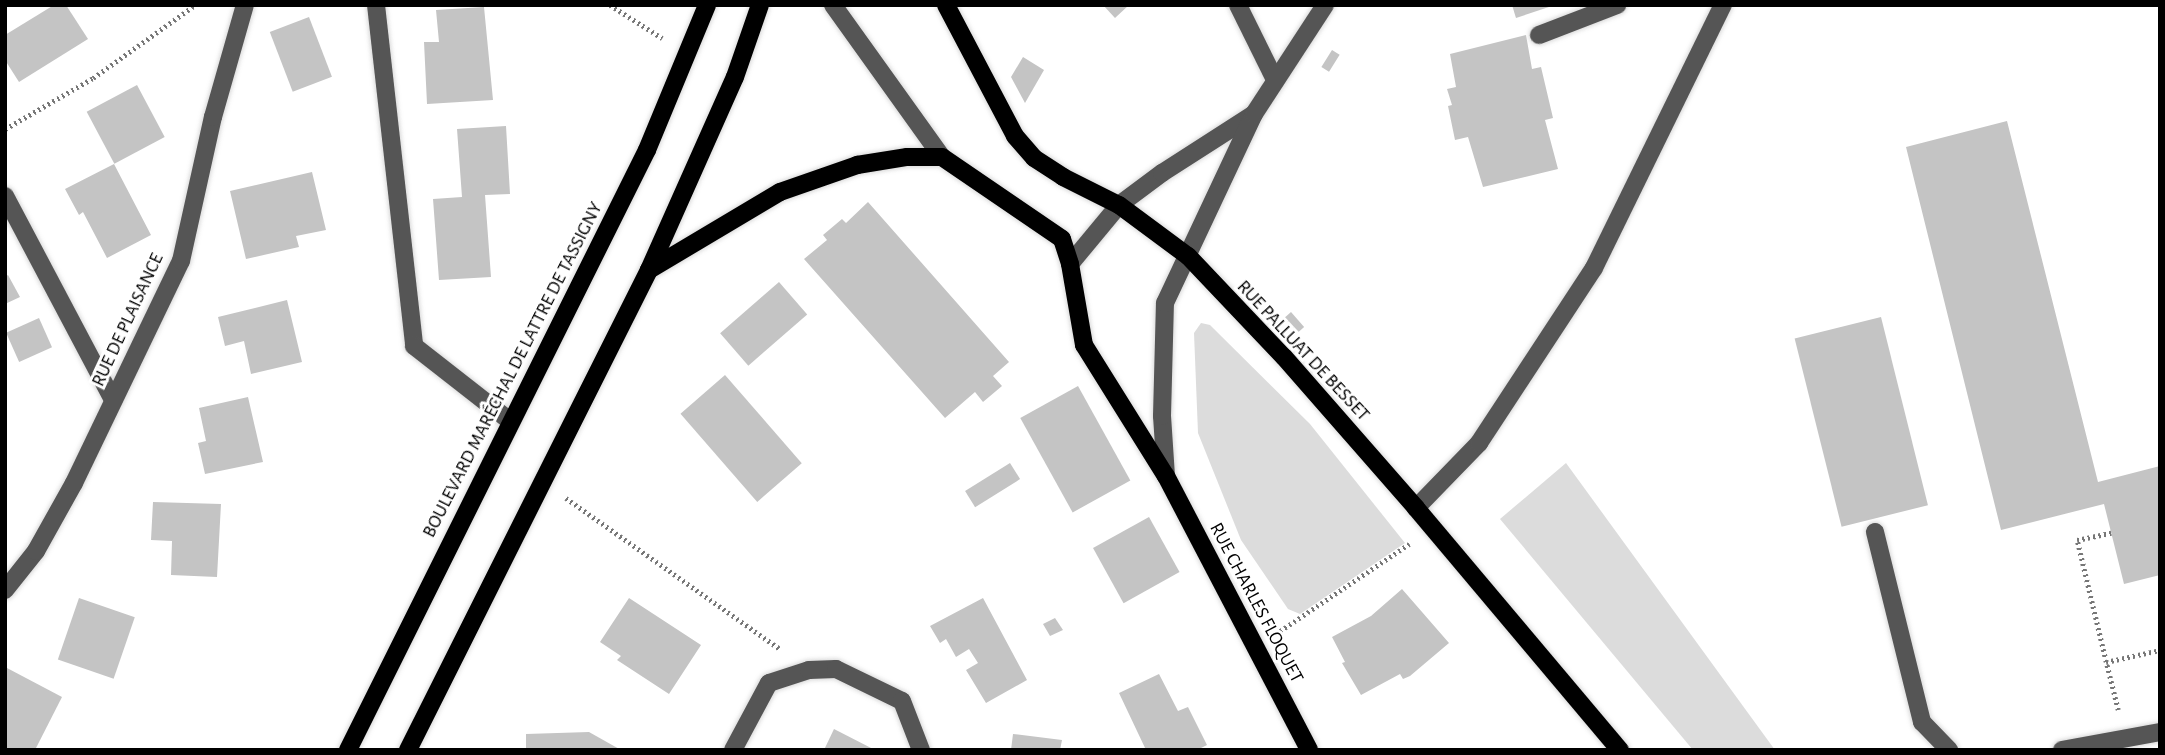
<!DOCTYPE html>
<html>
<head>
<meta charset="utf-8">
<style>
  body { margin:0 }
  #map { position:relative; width:2165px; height:755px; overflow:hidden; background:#fff; font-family:"Alegreya Sans",sans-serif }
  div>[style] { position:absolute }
  .green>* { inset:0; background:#dcdcdc }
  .building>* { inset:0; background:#c4c4c4; transform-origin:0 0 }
  .path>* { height:4.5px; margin-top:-2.25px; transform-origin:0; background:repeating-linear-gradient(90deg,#777 0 2px,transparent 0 5.5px) }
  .roads { filter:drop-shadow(0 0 2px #dbdbdb) drop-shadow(0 0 2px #dbdbdb) }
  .minor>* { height:18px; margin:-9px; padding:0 9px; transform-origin:9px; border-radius:9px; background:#555 }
  .major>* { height:18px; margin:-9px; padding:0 9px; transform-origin:9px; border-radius:9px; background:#000 }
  span { translate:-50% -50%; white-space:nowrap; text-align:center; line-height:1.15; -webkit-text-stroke:6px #fff; paint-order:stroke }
  .street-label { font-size:19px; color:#000 }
  .frame { position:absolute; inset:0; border:7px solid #000; pointer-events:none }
</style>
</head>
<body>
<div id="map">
  <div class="green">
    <div style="clip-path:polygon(1201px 323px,1210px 325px,1310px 424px,1405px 543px,1300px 614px,1288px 609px,1241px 540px,1198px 433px,1194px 333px)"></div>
    <div style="clip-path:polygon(1566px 463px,1775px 750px,1693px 750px,1500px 519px)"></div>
  </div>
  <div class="building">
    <div style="clip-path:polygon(54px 5px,66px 5px,88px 39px,19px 82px,5px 60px,5px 35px)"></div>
    <div style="clip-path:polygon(1103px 5px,1129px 5px,1115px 18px)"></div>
    <div style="clip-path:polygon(1512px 5px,1552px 5px,1552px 6px,1516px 18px)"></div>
    <div style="clip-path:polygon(484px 7px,493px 100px,427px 104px,424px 42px,439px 42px,436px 10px)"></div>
    <div style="left:309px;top:17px;width:64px;height:42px;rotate:69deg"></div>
    <div style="clip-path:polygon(1526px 35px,1532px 69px,1541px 67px,1553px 118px,1545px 120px,1558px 169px,1483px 187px,1468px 137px,1455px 140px,1448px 106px,1452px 105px,1447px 89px,1456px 87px,1450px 54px)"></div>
    <div style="left:1332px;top:50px;width:9px;height:20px;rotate:32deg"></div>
    <div style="clip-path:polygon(1023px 57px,1044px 70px,1025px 103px,1011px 77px)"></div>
    <div style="left:137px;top:85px;width:59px;height:57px;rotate:62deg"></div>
    <div style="clip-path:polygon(2007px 121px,2098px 482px,2160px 466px,2160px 575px,2124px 584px,2104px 504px,2001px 530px,1906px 147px)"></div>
    <div style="clip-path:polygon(506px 126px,510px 194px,485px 195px,491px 277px,439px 280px,433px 199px,462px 197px,457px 129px)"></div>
    <div style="clip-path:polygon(114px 164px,151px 235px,107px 258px,83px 212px,79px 215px,65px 189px)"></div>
    <div style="clip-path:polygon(312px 172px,326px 230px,296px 236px,299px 247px,246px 259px,230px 191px)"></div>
    <div style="clip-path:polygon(868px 202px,1009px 362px,993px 376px,1002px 386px,983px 402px,975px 392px,945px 418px,804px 259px,827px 240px,823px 235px,842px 219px,846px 223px)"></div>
    <div style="clip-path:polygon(8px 275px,20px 297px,5px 304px,5px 277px)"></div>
    <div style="left:779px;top:282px;width:43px;height:78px;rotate:49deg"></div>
    <div style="clip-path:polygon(287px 300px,302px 362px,251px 374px,244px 341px,225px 346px,218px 317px)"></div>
    <div style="left:1291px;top:312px;width:20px;height:9px;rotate:49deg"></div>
    <div style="left:1881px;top:317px;width:194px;height:89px;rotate:76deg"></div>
    <div style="left:39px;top:318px;width:32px;height:36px;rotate:66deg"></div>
    <div style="left:725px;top:375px;width:117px;height:59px;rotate:49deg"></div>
    <div style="left:1078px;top:386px;width:108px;height:66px;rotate:61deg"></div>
    <div style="clip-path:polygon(248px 397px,263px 462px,205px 474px,198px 443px,206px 441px,199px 408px)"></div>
    <div style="left:1010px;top:463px;width:19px;height:53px;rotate:58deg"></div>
    <div style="clip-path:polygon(153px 502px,221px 504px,217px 577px,171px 575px,172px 541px,151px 540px)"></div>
    <div style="left:1149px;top:517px;width:63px;height:64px;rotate:61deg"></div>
    <div style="clip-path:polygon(1402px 589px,1449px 643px,1410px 676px,1403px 679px,1400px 674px,1361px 695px,1342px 663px,1345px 662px,1332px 637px,1371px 616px)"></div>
    <div style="left:79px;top:598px;width:59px;height:65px;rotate:19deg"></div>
    <div style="clip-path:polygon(629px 598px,701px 645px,669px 694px,617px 660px,621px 656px,600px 642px)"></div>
    <div style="clip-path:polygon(983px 598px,1027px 680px,986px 703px,966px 670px,978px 663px,969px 649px,956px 657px,946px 639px,940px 643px,930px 626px)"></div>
    <div style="clip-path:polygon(1055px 618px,1063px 630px,1050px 636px,1043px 624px)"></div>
    <div style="clip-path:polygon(7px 668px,62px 697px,35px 750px,5px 750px)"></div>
    <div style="clip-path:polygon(1159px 674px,1178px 711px,1188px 707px,1207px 745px,1197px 750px,1146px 750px,1119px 693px)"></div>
    <div style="clip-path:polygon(834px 729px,875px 750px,824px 750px)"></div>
    <div style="clip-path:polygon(589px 732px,621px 750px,526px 750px,526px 734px)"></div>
    <div style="clip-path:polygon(1013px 734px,1062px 740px,1060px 750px,1011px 750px)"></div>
  </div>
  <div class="path">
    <div style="left:610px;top:5px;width:62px;rotate:32.4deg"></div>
    <div style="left:5px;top:129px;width:102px;rotate:-30.1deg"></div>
    <div style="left:93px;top:78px;width:125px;rotate:-35.6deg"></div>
    <div style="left:566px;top:498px;width:261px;rotate:35.2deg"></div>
    <div style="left:1280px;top:631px;width:156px;rotate:-34deg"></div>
    <div style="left:2106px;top:662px;width:125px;rotate:-103.4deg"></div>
    <div style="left:2077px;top:540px;width:35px;rotate:-12deg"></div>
    <div style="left:2118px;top:710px;width:49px;rotate:-104deg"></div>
    <div style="left:2106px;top:662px;width:55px;rotate:-12.5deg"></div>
  </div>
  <div class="roads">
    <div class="minor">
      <div style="left:376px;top:5px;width:343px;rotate:83.6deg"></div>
      <div style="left:414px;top:346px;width:122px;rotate:38deg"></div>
      <div style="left:833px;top:5px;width:187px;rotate:54.4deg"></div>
      <div style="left:1238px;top:5px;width:84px;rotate:63.7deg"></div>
      <div style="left:1539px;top:35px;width:84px;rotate:-21deg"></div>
      <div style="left:5px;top:196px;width:231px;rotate:62.1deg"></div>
      <div style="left:1070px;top:264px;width:77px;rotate:-50.3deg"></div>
      <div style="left:1119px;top:205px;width:54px;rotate:-36.7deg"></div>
      <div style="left:1162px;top:173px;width:109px;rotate:-32.7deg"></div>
      <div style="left:1166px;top:476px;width:60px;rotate:-93.8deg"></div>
      <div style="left:1162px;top:416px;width:113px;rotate:-88.5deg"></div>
      <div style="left:1165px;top:303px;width:209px;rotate:-64.8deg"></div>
      <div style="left:1254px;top:114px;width:130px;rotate:-56.9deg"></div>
      <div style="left:1416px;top:508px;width:91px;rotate:-45.9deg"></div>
      <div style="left:1479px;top:443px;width:209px;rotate:-56.7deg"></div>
      <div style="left:1594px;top:268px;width:293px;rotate:-63.9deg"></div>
      <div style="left:1875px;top:532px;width:196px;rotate:76.1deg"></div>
      <div style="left:1922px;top:722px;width:39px;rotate:46deg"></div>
      <div style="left:5px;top:590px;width:50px;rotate:-51.5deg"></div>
      <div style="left:36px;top:551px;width:78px;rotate:-60.8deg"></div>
      <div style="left:74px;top:483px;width:246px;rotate:-64.3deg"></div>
      <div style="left:181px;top:261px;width:148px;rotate:-77.5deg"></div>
      <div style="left:213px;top:117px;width:116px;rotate:-74.1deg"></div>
      <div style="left:733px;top:750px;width:76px;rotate:-61.8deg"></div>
      <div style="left:769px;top:683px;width:42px;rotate:-18deg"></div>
      <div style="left:809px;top:670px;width:27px;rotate:-2deg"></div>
      <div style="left:836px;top:669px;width:73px;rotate:25.9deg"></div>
      <div style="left:902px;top:701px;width:53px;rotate:68.8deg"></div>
      <div style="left:2062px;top:750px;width:100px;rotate:-10.4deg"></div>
    </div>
    <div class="major">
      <div style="left:946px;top:5px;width:148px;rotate:62.2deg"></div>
      <div style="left:1015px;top:136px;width:29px;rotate:49deg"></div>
      <div style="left:1034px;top:158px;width:35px;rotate:33deg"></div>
      <div style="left:1063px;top:177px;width:63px;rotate:26.6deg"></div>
      <div style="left:1119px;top:205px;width:86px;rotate:36.5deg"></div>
      <div style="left:1188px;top:256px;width:139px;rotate:46.5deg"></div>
      <div style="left:1284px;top:357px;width:201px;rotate:48.8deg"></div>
      <div style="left:1416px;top:508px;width:317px;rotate:49.9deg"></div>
      <div style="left:649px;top:270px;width:152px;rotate:-30.8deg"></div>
      <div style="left:780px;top:192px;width:82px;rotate:-19.3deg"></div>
      <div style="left:857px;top:165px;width:51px;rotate:-9.1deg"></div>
      <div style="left:907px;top:157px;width:35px"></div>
      <div style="left:942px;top:157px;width:145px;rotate:34.3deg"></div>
      <div style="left:1062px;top:239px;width:26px;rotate:72deg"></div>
      <div style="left:1070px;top:264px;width:82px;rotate:80.2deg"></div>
      <div style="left:1084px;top:345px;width:155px;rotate:58deg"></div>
      <div style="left:1166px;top:476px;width:309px;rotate:62.4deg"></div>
      <div style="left:348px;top:750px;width:670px;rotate:-63.51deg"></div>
      <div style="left:647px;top:150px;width:157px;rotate:-67.5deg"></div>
      <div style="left:408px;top:750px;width:537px;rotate:-63.34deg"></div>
      <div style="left:649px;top:270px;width:211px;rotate:-66deg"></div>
      <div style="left:735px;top:77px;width:76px;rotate:-70.9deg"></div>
    </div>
  </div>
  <div class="street-label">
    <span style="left:128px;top:320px;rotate:-65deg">RUE DE PLAISANCE</span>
    <span style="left:1303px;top:351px;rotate:47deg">RUE PALLUAT DE BESSET</span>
    <span style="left:513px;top:370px;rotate:-63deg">BOULEVARD MARÉCHAL DE LATTRE DE TASSIGNY</span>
    <span style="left:1256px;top:603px;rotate:62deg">RUE CHARLES FLOQUET</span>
  </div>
  <div class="frame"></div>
</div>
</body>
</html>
